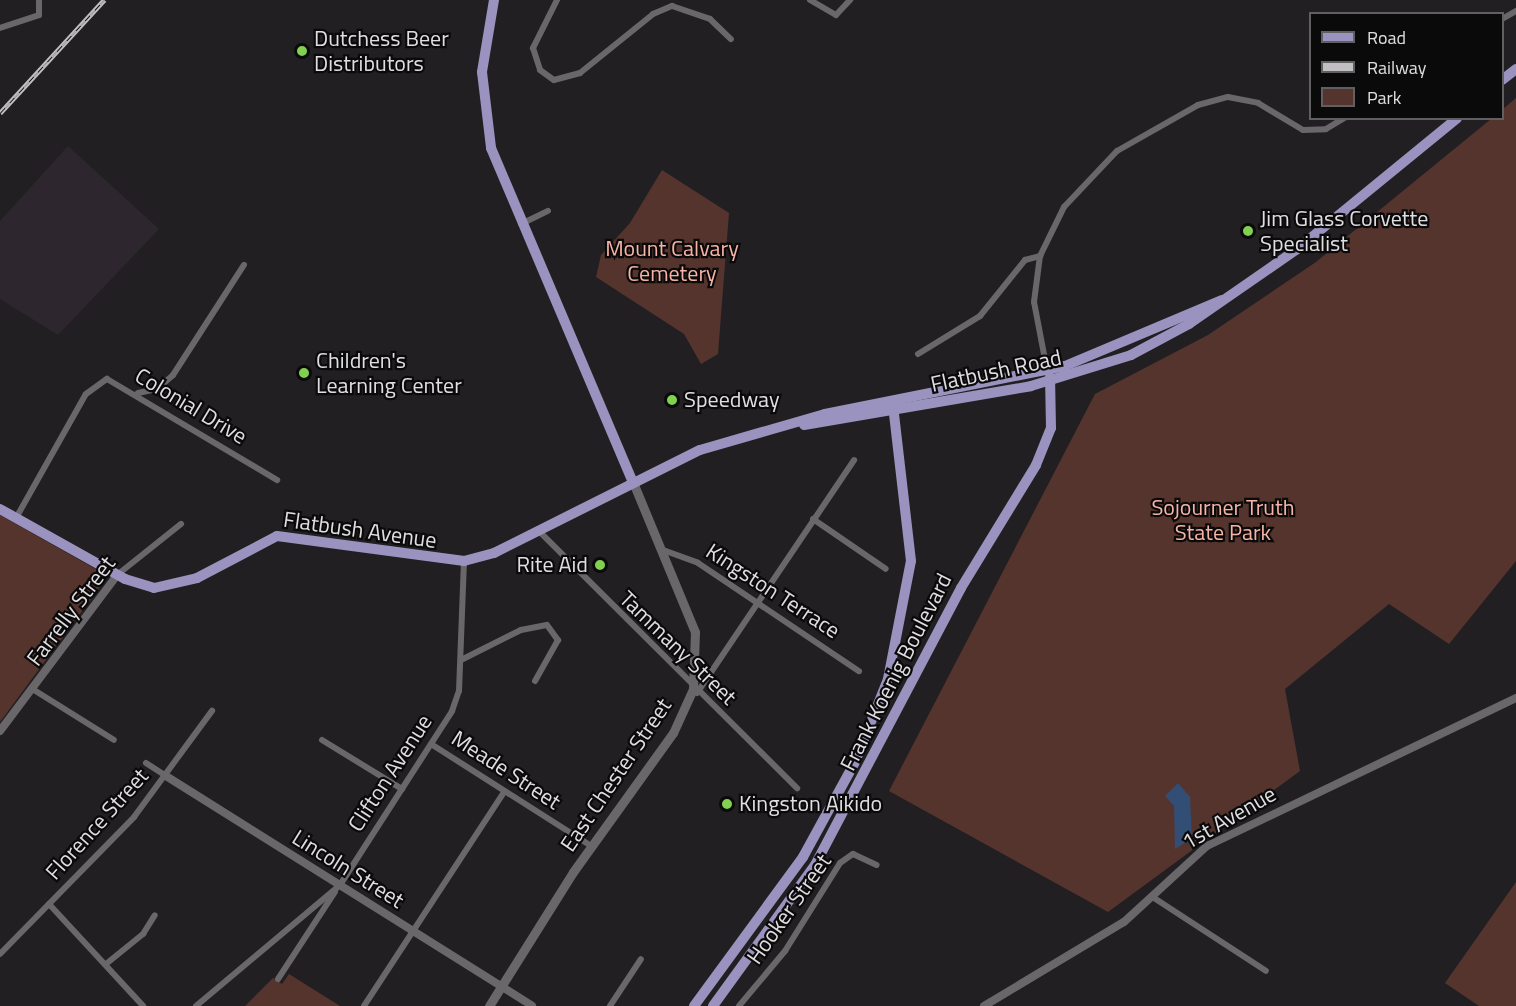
<!DOCTYPE html>
<html>
<head>
<meta charset="utf-8">
<style>
  body { margin:0 }
  #map { position:relative; width:1516px; height:1006px; overflow:hidden; background:#221f22; font-family:"Titillium Web",sans-serif }
  div>[style] { position:absolute }
  .built>* { inset:0; background:#2d262e }
  .green>* { inset:0; background:#55342d }
  .water>* { inset:0; background:#324e74 }
  .minor>* { height:6px; margin:-3px; padding:0 3px; transform-origin:3px; border-radius:3px; background:#6a676a }
  .tertiary>* { height:8px; margin:-4px; padding:0 4px; transform-origin:4px; border-radius:4px; background:#6a676a }
  .secondary>* { height:9px; margin:-4.5px; padding:0 4.5px; transform-origin:4.5px; border-radius:4.5px; background:#6a676a }
  .primary>* { height:10px; margin:-5px; padding:0 5px; transform-origin:5px; border-radius:5px; background:#9b93bf }
  .rail>* { height:4.5px; margin-top:-2.25px; transform-origin:0; background:repeating-linear-gradient(90deg,#0b0a0b 0 7px,#c1bfc2 0 14px); box-sizing:border-box; border-block:2px solid #c1bfc2 }
  .dots>* { width:16px; height:16px; translate:-50% -50%; box-sizing:border-box; border:3px solid #0b0a0b; border-radius:50% }
  span { translate:-50% -50%; white-space:nowrap; text-align:center; line-height:1.15; -webkit-text-stroke:4.5px #0b0a0b; paint-order:stroke }
  .poi-label { font-size:22px; color:#e0dee1 }
  .left { translate:0 -50%; text-align:left }
  .right { translate:-100% -50%; text-align:right }
  .park-label { font-size:22px; color:#f7b3a5 }
  .street-label { font-size:22px; color:#e0dee1 }
  .legend { position:absolute; left:1309px; top:12px; width:195px; height:108px; box-sizing:border-box; background:#0b0a0b; border:2px solid #605f61; margin:0; padding:8px 10px; list-style:none; font-size:18px; color:#e0dee1 }
  .legend li { display:flex; align-items:center; gap:12px; height:30px }
  .legend b { width:30px; border:2px solid #605f61 }
</style>
</head>
<body>
<div id="map">
  <div class="built">
    <div style="clip-path:polygon(68px 146px,159px 229px,58px 335px,0 299px,0 221px)"></div>
  </div>
  <div class="green">
    <div style="clip-path:polygon(1516px 98px,1516px 561px,1449px 644px,1389px 604px,1285px 689px,1300px 771px,1108px 912px,889px 791px,1095px 394px,1208px 335px,1316px 262px,1491px 119px,1502px 118px,1503px 109px)"></div>
    <div style="clip-path:polygon(662px 170px,729px 213px,718px 354px,701px 364px,684px 334px,596px 277px,601px 255px,630px 223px)"></div>
    <div style="clip-path:polygon(0 515px,108px 576px,0 722px)"></div>
    <div style="clip-path:polygon(1516px 882px,1516px 1006px,1479px 1006px,1445px 983px)"></div>
    <div style="clip-path:polygon(289px 974px,340px 1006px,245px 1006px,273px 978px,282px 984px)"></div>
  </div>
  <div class="water">
    <div style="clip-path:polygon(1178px 783px,1190px 797px,1192px 838px,1175px 849px,1174px 806px,1165px 796px)"></div>
  </div>
  <div class="minor">
    <div style="left:557px;top:0;width:54px;rotate:116.6deg"></div>
    <div style="left:533px;top:48px;width:23px;rotate:72deg"></div>
    <div style="left:540px;top:70px;width:17px;rotate:36deg"></div>
    <div style="left:554px;top:80px;width:27px;rotate:-15deg"></div>
    <div style="left:580px;top:73px;width:94px;rotate:-38.9deg"></div>
    <div style="left:653px;top:14px;width:21px;rotate:-23deg"></div>
    <div style="left:672px;top:6px;width:40px;rotate:18.9deg"></div>
    <div style="left:710px;top:19px;width:29px;rotate:44deg"></div>
    <div style="left:810px;top:0;width:30px;rotate:30deg"></div>
    <div style="left:836px;top:15px;width:21px;rotate:-47deg"></div>
    <div style="left:1502px;top:19px;width:16px;rotate:-30deg"></div>
    <div style="left:0;top:28px;width:41px;rotate:-18.4deg"></div>
    <div style="left:39px;top:15px;width:15px;rotate:-90deg"></div>
    <div style="left:521px;top:224px;width:30px;rotate:-26deg"></div>
    <div style="left:918px;top:354px;width:73px;rotate:-31.5deg"></div>
    <div style="left:980px;top:316px;width:72px;rotate:-51.2deg"></div>
    <div style="left:1025px;top:260px;width:16px;rotate:-15deg"></div>
    <div style="left:1047px;top:370px;width:69px;rotate:-100.8deg"></div>
    <div style="left:1034px;top:302px;width:46px;rotate:-82.6deg"></div>
    <div style="left:1040px;top:256px;width:55px;rotate:-63.9deg"></div>
    <div style="left:1064px;top:207px;width:77px;rotate:-46.6deg"></div>
    <div style="left:1117px;top:151px;width:93px;rotate:-29.6deg"></div>
    <div style="left:1198px;top:105px;width:31px;rotate:-15deg"></div>
    <div style="left:1228px;top:97px;width:31px;rotate:11deg"></div>
    <div style="left:1258px;top:103px;width:52px;rotate:31deg"></div>
    <div style="left:1303px;top:130px;width:23px;rotate:-2deg"></div>
    <div style="left:1326px;top:129px;width:21px;rotate:-31deg"></div>
    <div style="left:138px;top:393px;width:19px;rotate:-12deg"></div>
    <div style="left:157px;top:389px;width:21px;rotate:-41deg"></div>
    <div style="left:173px;top:375px;width:131px;rotate:-57.2deg"></div>
    <div style="left:16px;top:518px;width:142px;rotate:-60.6deg"></div>
    <div style="left:86px;top:394px;width:26px;rotate:-36deg"></div>
    <div style="left:107px;top:379px;width:198px;rotate:30.7deg"></div>
    <div style="left:813px;top:519px;width:88px;rotate:34.4deg"></div>
    <div style="left:538px;top:530px;width:366px;rotate:44.9deg"></div>
    <div style="left:663px;top:550px;width:37px;rotate:20deg"></div>
    <div style="left:698px;top:563px;width:194px;rotate:33.9deg"></div>
    <div style="left:117px;top:575px;width:82px;rotate:-38.6deg"></div>
    <div style="left:461px;top:660px;width:67px;rotate:-26.6deg"></div>
    <div style="left:521px;top:630px;width:26px;rotate:-11deg"></div>
    <div style="left:547px;top:625px;width:19px;rotate:54deg"></div>
    <div style="left:558px;top:640px;width:47px;rotate:119.3deg"></div>
    <div style="left:34px;top:690px;width:94px;rotate:32deg"></div>
    <div style="left:697px;top:693px;width:281px;rotate:-56deg"></div>
    <div style="left:322px;top:740px;width:94px;rotate:31.5deg"></div>
    <div style="left:431px;top:744px;width:190px;rotate:32.5deg"></div>
    <div style="left:146px;top:763px;width:24px;rotate:33deg"></div>
    <div style="left:1151px;top:896px;width:137px;rotate:33.1deg"></div>
    <div style="left:49px;top:904px;width:139px;rotate:47.3deg"></div>
    <div style="left:0;top:954px;width:192px;rotate:-45.6deg"></div>
    <div style="left:134px;top:817px;width:132px;rotate:-53.7deg"></div>
    <div style="left:106px;top:964px;width:48px;rotate:-39deg"></div>
    <div style="left:143px;top:934px;width:22px;rotate:-58deg"></div>
    <div style="left:278px;top:979px;width:104px;rotate:-56.8deg"></div>
    <div style="left:196px;top:1006px;width:188px;rotate:-40deg"></div>
    <div style="left:340px;top:885px;width:207px;rotate:-57.2deg"></div>
    <div style="left:452px;top:711px;width:21px;rotate:-71deg"></div>
    <div style="left:459px;top:691px;width:130px;rotate:-87.8deg"></div>
    <div style="left:364px;top:1006px;width:256px;rotate:-56.8deg"></div>
    <div style="left:610px;top:1006px;width:56px;rotate:-56.6deg"></div>
    <div style="left:739px;top:1006px;width:72px;rotate:-50.1deg"></div>
    <div style="left:785px;top:951px;width:104px;rotate:-58deg"></div>
    <div style="left:840px;top:863px;width:16px;rotate:-35deg"></div>
    <div style="left:853px;top:854px;width:26px;rotate:25deg"></div>
  </div>
  <div class="tertiary">
    <div style="left:0;top:731px;width:195px;rotate:-53.1deg"></div>
    <div style="left:166px;top:776px;width:432px;rotate:32.1deg"></div>
    <div style="left:984px;top:1006px;width:163px;rotate:-31deg"></div>
    <div style="left:1124px;top:922px;width:113px;rotate:-42.5deg"></div>
    <div style="left:1207px;top:846px;width:343px;rotate:-25.6deg"></div>
  </div>
  <div class="secondary">
    <div style="left:489px;top:1006px;width:158px;rotate:-57.9deg"></div>
    <div style="left:573px;top:872px;width:171px;rotate:-54.3deg"></div>
    <div style="left:673px;top:733px;width:48px;rotate:-65.6deg"></div>
    <div style="left:693px;top:689px;width:57px;rotate:-88deg"></div>
    <div style="left:695px;top:632px;width:162px;rotate:-112.5deg"></div>
  </div>
  <div class="primary">
    <div style="left:494px;top:0;width:73px;rotate:99.5deg"></div>
    <div style="left:482px;top:72px;width:77px;rotate:83.2deg"></div>
    <div style="left:491px;top:148px;width:363px;rotate:67deg"></div>
    <div style="left:1502px;top:80px;width:18px;rotate:-38deg"></div>
    <div style="left:804px;top:425px;width:230px;rotate:-9.7deg"></div>
    <div style="left:1031px;top:386px;width:105px;rotate:-17.2deg"></div>
    <div style="left:1131px;top:355px;width:66px;rotate:-28.1deg"></div>
    <div style="left:1189px;top:324px;width:130px;rotate:-34.7deg"></div>
    <div style="left:1296px;top:250px;width:208px;rotate:-39.3deg"></div>
    <div style="left:0;top:509px;width:143px;rotate:29.2deg"></div>
    <div style="left:125px;top:579px;width:30px;rotate:17deg"></div>
    <div style="left:154px;top:588px;width:44px;rotate:-13.1deg"></div>
    <div style="left:197px;top:578px;width:90px;rotate:-27.7deg"></div>
    <div style="left:277px;top:536px;width:189px;rotate:7.6deg"></div>
    <div style="left:464px;top:561px;width:31px;rotate:-15deg"></div>
    <div style="left:494px;top:553px;width:230px;rotate:-26.6deg"></div>
    <div style="left:700px;top:450px;width:130px;rotate:-16.1deg"></div>
    <div style="left:825px;top:414px;width:245px;rotate:-11.3deg"></div>
    <div style="left:1065px;top:366px;width:170px;rotate:-22.8deg"></div>
    <div style="left:694px;top:1006px;width:185px;rotate:-53.8deg"></div>
    <div style="left:803px;top:857px;width:108px;rotate:-61.3deg"></div>
    <div style="left:855px;top:762px;width:89px;rotate:-68.3deg"></div>
    <div style="left:888px;top:679px;width:120px;rotate:-79deg"></div>
    <div style="left:911px;top:561px;width:156px;rotate:-96.6deg"></div>
    <div style="left:713px;top:1006px;width:174px;rotate:-54.1deg"></div>
    <div style="left:815px;top:865px;width:313px;rotate:-62.2deg"></div>
    <div style="left:961px;top:588px;width:144px;rotate:-58.6deg"></div>
    <div style="left:1036px;top:465px;width:40px;rotate:-68deg"></div>
    <div style="left:1051px;top:428px;width:51px;rotate:-91.1deg"></div>
  </div>
  <div class="rail">
    <div style="left:0;top:113px;width:154px;rotate:-47.4deg"></div>
  </div>
  <div class="dots">
    <div style="left:302px;top:51px;background:#82d050"></div>
    <div style="left:1248px;top:231px;background:#82d050"></div>
    <div style="left:304px;top:373px;background:#82d050"></div>
    <div style="left:672px;top:400px;background:#82d050"></div>
    <div style="left:600px;top:565px;background:#82d050"></div>
    <div style="left:727px;top:804px;background:#82d050"></div>
  </div>
  <div class="poi-label">
    <span class="left" style="left:314px;top:51px">Dutchess Beer<br>Distributors</span>
    <span class="left" style="left:1260px;top:231px">Jim Glass Corvette<br>Specialist</span>
    <span class="left" style="left:316px;top:373px">Children's<br>Learning Center</span>
    <span class="left" style="left:684px;top:400px">Speedway</span>
    <span class="right" style="left:588px;top:565px">Rite Aid</span>
    <span class="left" style="left:739px;top:804px">Kingston Aikido</span>
  </div>
  <div class="park-label">
    <span style="left:672px;top:261px">Mount Calvary<br>Cemetery</span>
    <span style="left:1223px;top:520px">Sojourner Truth<br>State Park</span>
  </div>
  <div class="street-label">
    <span style="left:996px;top:371px;rotate:-12deg">Flatbush Road</span>
    <span style="left:191px;top:406px;rotate:31deg">Colonial Drive</span>
    <span style="left:360px;top:530px;rotate:8deg">Flatbush Avenue</span>
    <span style="left:773px;top:591px;rotate:33deg">Kingston Terrace</span>
    <span style="left:71px;top:611px;rotate:-53deg">Farrelly Street</span>
    <span style="left:678px;top:648px;rotate:44deg">Tammany Street</span>
    <span style="left:896px;top:672px;rotate:-63deg">Frank Koenig Boulevard</span>
    <span style="left:506px;top:770px;rotate:33deg">Meade Street</span>
    <span style="left:390px;top:773px;rotate:-57deg">Clifton Avenue</span>
    <span style="left:616px;top:775px;rotate:-56deg">East Chester Street</span>
    <span style="left:1229px;top:818px;rotate:-30deg">1st Avenue</span>
    <span style="left:97px;top:824px;rotate:-48deg">Florence Street</span>
    <span style="left:348px;top:869px;rotate:32deg">Lincoln Street</span>
    <span style="left:789px;top:909px;rotate:-55deg">Hooker Street</span>
  </div>
  <ul class="legend">
  <li><b style="height:8px;background:#9b93bf"></b>Road</li>
  <li><b style="height:8px;background:#c1bfc2"></b>Railway</li>
  <li><b style="height:16px;background:#55342d"></b>Park</li>
  </ul>
</div>
</body>
</html>
